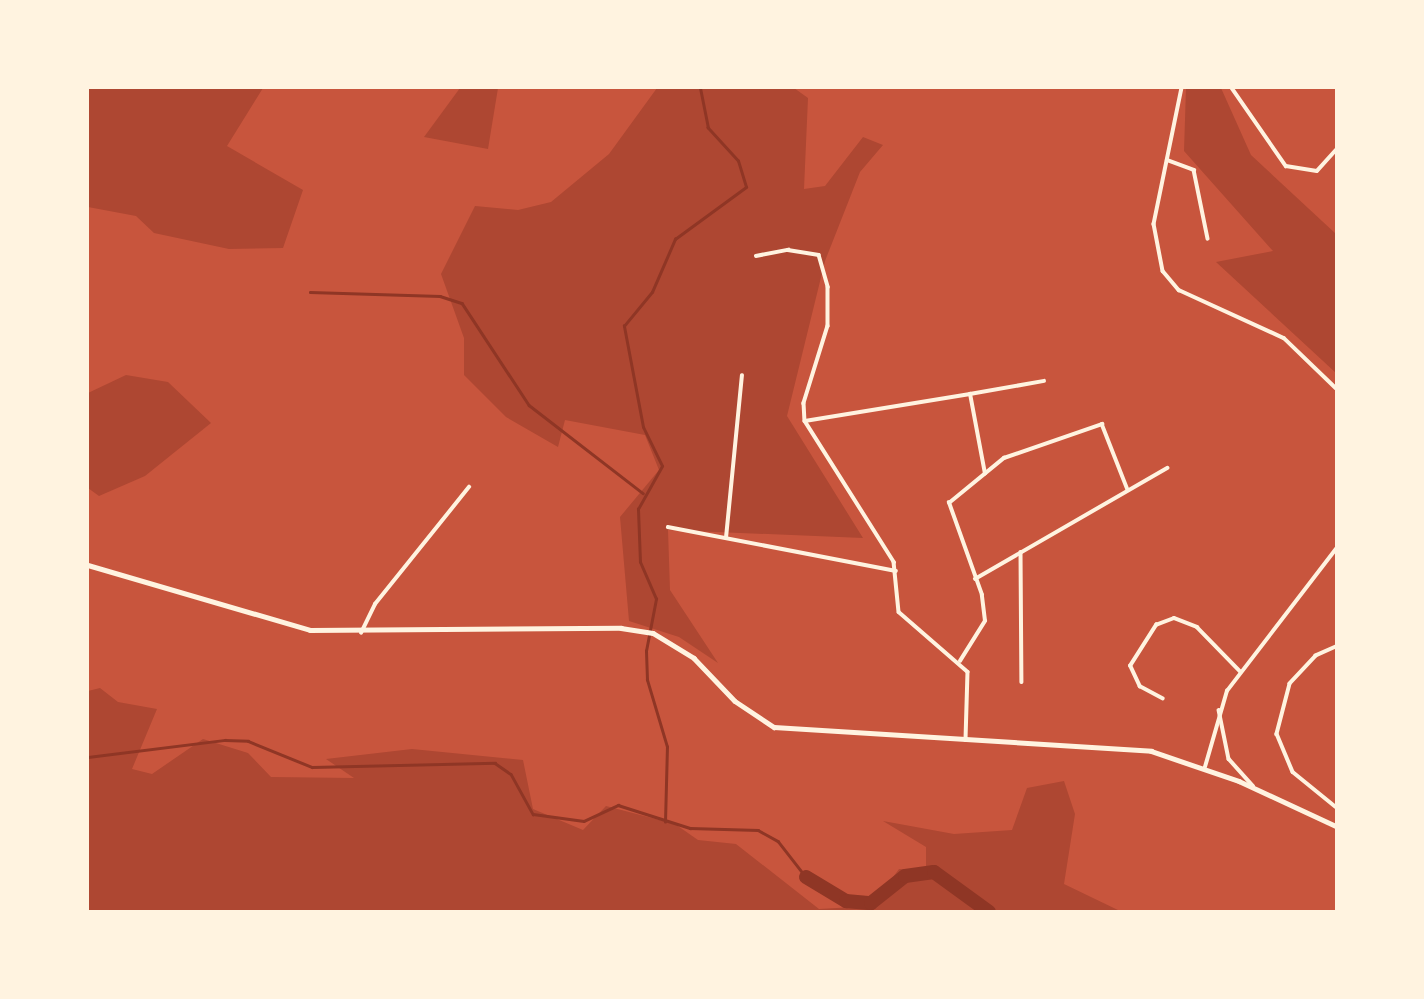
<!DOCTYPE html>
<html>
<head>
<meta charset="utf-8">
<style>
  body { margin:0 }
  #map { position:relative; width:1424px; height:999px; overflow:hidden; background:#c8553d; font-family:"Roboto Serif",serif }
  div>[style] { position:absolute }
  .green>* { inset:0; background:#ae4732 }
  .stream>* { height:2.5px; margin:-1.25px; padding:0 1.25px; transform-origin:1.25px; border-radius:1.25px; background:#8f3625 }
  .river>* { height:14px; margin:-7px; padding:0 7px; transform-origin:7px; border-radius:7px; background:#8f3625 }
  .minor>* { height:3.5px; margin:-1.75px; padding:0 1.75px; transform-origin:1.75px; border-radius:1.75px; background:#fff3e0 }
  .tertiary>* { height:4.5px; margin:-2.25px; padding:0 2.25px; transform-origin:2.25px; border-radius:2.25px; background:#fff3e0 }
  span { translate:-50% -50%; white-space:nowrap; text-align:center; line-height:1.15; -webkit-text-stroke:5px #fff3e0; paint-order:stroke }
  .frame { position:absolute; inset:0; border:89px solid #fff3e0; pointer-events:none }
</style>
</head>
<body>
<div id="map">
  <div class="green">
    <div style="clip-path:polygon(88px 88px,263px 88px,227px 146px,303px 190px,283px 248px,229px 249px,154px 233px,136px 216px,88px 207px)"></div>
    <div style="clip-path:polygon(460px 88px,498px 88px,488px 149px,424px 137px)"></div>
    <div style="clip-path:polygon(657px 88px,794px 88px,808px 98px,804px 189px,825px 186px,863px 137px,883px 145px,860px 172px,825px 261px,787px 416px,863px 538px,668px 530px,670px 590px,718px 663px,679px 637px,629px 621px,620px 517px,659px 470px,645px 435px,565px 420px,558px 447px,506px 417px,464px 375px,464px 338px,441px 274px,475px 206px,518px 210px,551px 202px,609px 154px)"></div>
    <div style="clip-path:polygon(1186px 88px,1221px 88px,1251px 155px,1336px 234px,1336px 373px,1216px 262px,1273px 251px,1184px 151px)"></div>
    <div style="clip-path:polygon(126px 375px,168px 382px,211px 423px,145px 476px,99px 496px,88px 488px,88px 393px)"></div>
    <div style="clip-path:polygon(100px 688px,118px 702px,157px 709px,132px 769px,152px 774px,203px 739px,248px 753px,271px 777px,354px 778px,326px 759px,412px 749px,523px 760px,533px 809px,583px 830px,606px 806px,675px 824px,698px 840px,736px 844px,819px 909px,872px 906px,899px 869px,926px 869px,926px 847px,883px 821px,954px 834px,1012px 830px,1027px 788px,1064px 781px,1075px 814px,1064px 884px,1120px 911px,88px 911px,88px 691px)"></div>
  </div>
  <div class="stream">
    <div style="left:310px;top:292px;width:130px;rotate:1.8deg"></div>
    <div style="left:440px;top:296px;width:23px;rotate:18deg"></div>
    <div style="left:462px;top:303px;width:122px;rotate:56.7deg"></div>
    <div style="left:529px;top:405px;width:144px;rotate:37.7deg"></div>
    <div style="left:88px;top:757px;width:138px;rotate:-7.1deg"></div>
    <div style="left:225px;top:740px;width:23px;rotate:2deg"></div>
    <div style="left:248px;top:741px;width:69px;rotate:22.1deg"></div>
    <div style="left:312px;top:767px;width:183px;rotate:-1.3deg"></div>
    <div style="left:495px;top:763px;width:19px;rotate:35deg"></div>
    <div style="left:511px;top:774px;width:46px;rotate:61.2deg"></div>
    <div style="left:533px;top:814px;width:51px;rotate:7.8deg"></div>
    <div style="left:584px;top:821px;width:38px;rotate:-25deg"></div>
    <div style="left:618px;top:805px;width:76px;rotate:17.7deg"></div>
    <div style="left:690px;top:828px;width:68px;rotate:1.7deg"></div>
    <div style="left:758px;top:830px;width:23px;rotate:29deg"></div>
    <div style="left:778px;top:841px;width:46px;rotate:52.1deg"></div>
    <div style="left:665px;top:822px;width:75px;rotate:-88.5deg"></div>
    <div style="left:667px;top:747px;width:70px;rotate:-106.6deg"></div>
    <div style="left:647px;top:680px;width:29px;rotate:-92deg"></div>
    <div style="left:646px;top:651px;width:53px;rotate:-79.1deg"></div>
    <div style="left:656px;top:599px;width:40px;rotate:-113.4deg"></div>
    <div style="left:640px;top:562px;width:53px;rotate:-92.2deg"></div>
    <div style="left:638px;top:509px;width:49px;rotate:-60.8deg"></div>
    <div style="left:662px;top:466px;width:43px;rotate:-116deg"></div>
    <div style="left:643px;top:427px;width:103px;rotate:-100.7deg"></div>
    <div style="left:624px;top:326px;width:44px;rotate:-50.5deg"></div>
    <div style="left:652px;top:292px;width:58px;rotate:-66.5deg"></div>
    <div style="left:675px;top:239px;width:88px;rotate:-36.2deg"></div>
    <div style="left:746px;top:187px;width:27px;rotate:-107deg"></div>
    <div style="left:738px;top:161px;width:45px;rotate:-132.3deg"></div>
    <div style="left:708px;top:128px;width:41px;rotate:-101.3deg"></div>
  </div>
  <div class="river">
    <div style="left:806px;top:877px;width:47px;rotate:31deg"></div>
    <div style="left:846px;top:901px;width:25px;rotate:5deg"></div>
    <div style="left:871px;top:903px;width:43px;rotate:-38.5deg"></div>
    <div style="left:905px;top:876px;width:29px;rotate:-8deg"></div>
    <div style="left:934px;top:872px;width:68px;rotate:36deg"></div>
  </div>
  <div class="minor">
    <div style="left:1182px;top:88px;width:139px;rotate:101.6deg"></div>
    <div style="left:1154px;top:224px;width:48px;rotate:79.2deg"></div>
    <div style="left:1163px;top:271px;width:25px;rotate:50deg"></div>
    <div style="left:1179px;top:290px;width:115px;rotate:24.6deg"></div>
    <div style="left:1284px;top:338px;width:72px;rotate:43.9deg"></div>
    <div style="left:1232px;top:88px;width:95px;rotate:55.3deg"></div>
    <div style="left:1286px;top:166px;width:31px;rotate:9deg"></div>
    <div style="left:1317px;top:171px;width:28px;rotate:-48deg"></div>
    <div style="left:1167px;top:160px;width:29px;rotate:20deg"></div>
    <div style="left:1194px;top:170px;width:70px;rotate:78.5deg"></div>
    <div style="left:756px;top:256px;width:33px;rotate:-11deg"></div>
    <div style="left:788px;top:250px;width:31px;rotate:9deg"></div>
    <div style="left:819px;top:255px;width:33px;rotate:74deg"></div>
    <div style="left:828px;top:287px;width:39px;rotate:90deg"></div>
    <div style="left:828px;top:326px;width:81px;rotate:107.3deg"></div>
    <div style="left:804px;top:403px;width:18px;rotate:87deg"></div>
    <div style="left:805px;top:421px;width:167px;rotate:57.7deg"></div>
    <div style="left:894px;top:562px;width:50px;rotate:84.3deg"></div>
    <div style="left:899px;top:612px;width:91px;rotate:41deg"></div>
    <div style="left:968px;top:672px;width:68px;rotate:91.7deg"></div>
    <div style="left:805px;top:421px;width:167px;rotate:-9.3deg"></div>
    <div style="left:985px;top:474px;width:81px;rotate:-100.6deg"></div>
    <div style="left:970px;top:394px;width:75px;rotate:-10deg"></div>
    <div style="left:668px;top:527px;width:232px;rotate:10.9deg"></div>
    <div style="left:726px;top:538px;width:163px;rotate:-84.4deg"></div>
    <div style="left:1021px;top:552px;width:130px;rotate:89.6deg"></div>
    <div style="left:975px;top:579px;width:222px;rotate:-30deg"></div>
    <div style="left:361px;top:633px;width:32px;rotate:-64deg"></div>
    <div style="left:375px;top:604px;width:150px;rotate:-51.2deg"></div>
    <div style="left:1336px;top:647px;width:22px;rotate:156deg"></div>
    <div style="left:1316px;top:656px;width:38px;rotate:133deg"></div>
    <div style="left:1290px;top:684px;width:52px;rotate:104.6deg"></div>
    <div style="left:1277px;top:734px;width:41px;rotate:67.2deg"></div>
    <div style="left:1293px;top:772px;width:55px;rotate:39.1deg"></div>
    <div style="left:960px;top:661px;width:47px;rotate:-58deg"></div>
    <div style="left:985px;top:621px;width:26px;rotate:-97deg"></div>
    <div style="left:982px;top:595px;width:98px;rotate:-109.7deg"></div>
    <div style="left:949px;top:503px;width:71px;rotate:-39.3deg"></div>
    <div style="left:1004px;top:458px;width:104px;rotate:-19.1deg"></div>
    <div style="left:1102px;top:424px;width:71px;rotate:68.5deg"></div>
    <div style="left:1163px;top:699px;width:26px;rotate:-152deg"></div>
    <div style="left:1140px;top:687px;width:23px;rotate:-115deg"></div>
    <div style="left:1130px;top:666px;width:49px;rotate:-57.6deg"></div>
    <div style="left:1156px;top:625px;width:19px;rotate:-21deg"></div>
    <div style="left:1174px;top:618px;width:25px;rotate:21deg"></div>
    <div style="left:1197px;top:627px;width:62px;rotate:45.7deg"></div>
    <div style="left:1219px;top:710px;width:50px;rotate:78.5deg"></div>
    <div style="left:1229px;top:759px;width:36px;rotate:48deg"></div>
    <div style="left:1205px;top:767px;width:79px;rotate:-73.9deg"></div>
    <div style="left:1227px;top:691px;width:179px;rotate:-52.5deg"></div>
  </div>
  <div class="tertiary">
    <div style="left:88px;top:565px;width:231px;rotate:16.3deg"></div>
    <div style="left:310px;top:630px;width:311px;rotate:-0.4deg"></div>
    <div style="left:621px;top:628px;width:32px;rotate:9deg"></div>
    <div style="left:653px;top:633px;width:48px;rotate:31.4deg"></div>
    <div style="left:694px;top:658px;width:59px;rotate:46.4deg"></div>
    <div style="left:735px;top:701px;width:47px;rotate:33.7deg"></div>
    <div style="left:774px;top:727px;width:378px;rotate:3.6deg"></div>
    <div style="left:1151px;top:751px;width:93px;rotate:18.8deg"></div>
    <div style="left:1239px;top:781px;width:107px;rotate:24.9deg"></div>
  </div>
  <div class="frame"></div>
</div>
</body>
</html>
